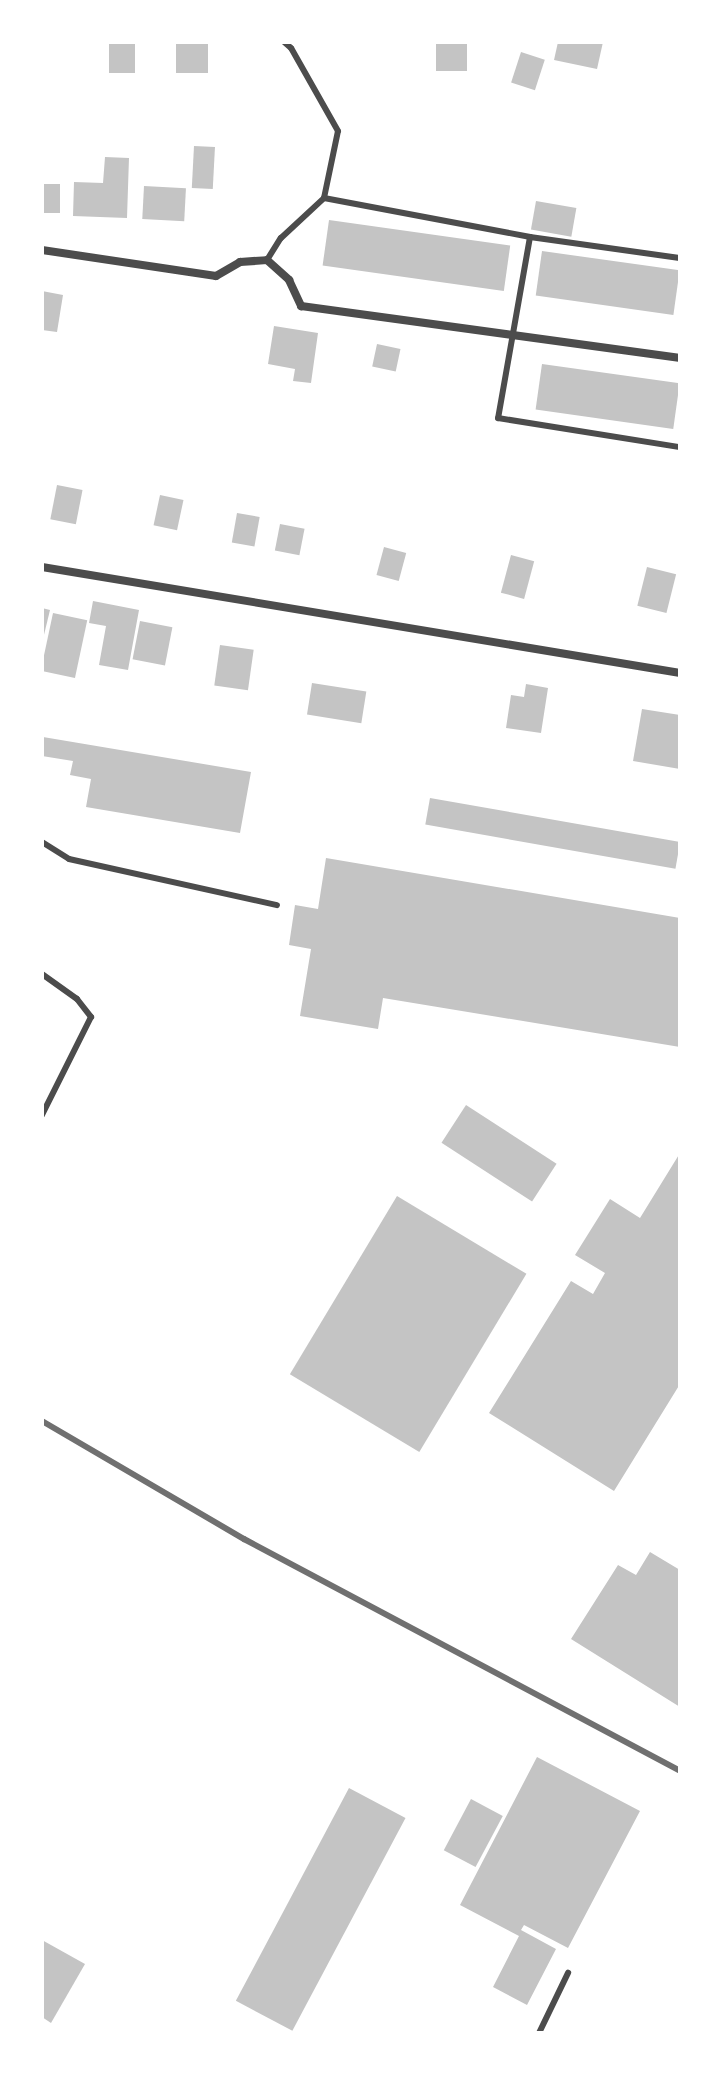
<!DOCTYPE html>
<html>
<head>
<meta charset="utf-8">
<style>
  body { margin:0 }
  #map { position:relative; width:722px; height:2075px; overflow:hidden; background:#fff; font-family:"Work Sans",sans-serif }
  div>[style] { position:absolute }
  .building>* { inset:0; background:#c4c4c4; transform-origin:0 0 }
  .service>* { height:6px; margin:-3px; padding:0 3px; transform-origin:3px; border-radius:3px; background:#4c4c4c }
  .minor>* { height:8px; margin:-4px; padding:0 4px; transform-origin:4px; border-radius:4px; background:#4c4c4c }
  .rail>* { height:6px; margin:-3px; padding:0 3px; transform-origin:3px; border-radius:3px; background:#707070 }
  span { translate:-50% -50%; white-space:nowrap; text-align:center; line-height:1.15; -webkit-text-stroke:6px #fff; paint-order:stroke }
  .frame { position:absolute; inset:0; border:44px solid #fff; pointer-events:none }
</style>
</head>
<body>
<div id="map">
  <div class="building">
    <div style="left:109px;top:42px;width:26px;height:31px"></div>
    <div style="left:176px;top:42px;width:32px;height:31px"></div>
    <div style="left:436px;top:42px;width:31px;height:29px"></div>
    <div style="clip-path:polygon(558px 42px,603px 42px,597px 69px,554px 60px)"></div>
    <div style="left:521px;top:52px;width:25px;height:32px;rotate:18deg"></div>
    <div style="left:194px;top:146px;width:21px;height:42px;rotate:3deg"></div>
    <div style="clip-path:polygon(105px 157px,129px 158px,127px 218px,73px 216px,74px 182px,103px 183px)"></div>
    <div style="left:42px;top:184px;width:18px;height:29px"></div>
    <div style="left:144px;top:186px;width:42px;height:33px;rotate:3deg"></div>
    <div style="left:536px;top:201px;width:41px;height:29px;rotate:10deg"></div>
    <div style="left:329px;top:220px;width:183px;height:46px;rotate:8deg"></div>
    <div style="left:542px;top:251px;width:139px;height:45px;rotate:8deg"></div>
    <div style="clip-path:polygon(42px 291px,63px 295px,57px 332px,42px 330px)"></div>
    <div style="clip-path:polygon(274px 326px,318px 333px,311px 383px,293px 381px,295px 369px,268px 364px)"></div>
    <div style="left:377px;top:344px;width:24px;height:23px;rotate:12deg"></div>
    <div style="left:542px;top:364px;width:139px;height:46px;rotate:8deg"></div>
    <div style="left:57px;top:485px;width:26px;height:35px;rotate:11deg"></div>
    <div style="left:160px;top:495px;width:24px;height:31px;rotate:12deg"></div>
    <div style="left:237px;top:513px;width:23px;height:30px;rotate:10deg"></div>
    <div style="left:280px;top:524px;width:25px;height:27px;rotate:11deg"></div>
    <div style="left:384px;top:547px;width:23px;height:29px;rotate:15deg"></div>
    <div style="left:511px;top:555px;width:24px;height:39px;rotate:15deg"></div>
    <div style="left:647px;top:567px;width:30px;height:40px;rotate:14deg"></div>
    <div style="clip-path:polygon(93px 601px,139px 610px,128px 670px,99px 665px,106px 626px,89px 623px)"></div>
    <div style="clip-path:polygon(42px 608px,50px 610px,43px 639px,42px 639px)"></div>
    <div style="left:53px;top:613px;width:35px;height:59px;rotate:12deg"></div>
    <div style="left:140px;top:621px;width:33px;height:39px;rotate:11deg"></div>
    <div style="left:220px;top:645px;width:34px;height:41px;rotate:8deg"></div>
    <div style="left:312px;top:683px;width:55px;height:32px;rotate:9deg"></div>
    <div style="clip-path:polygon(526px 684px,548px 688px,541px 733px,506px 728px,511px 695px,524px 697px)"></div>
    <div style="clip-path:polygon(642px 709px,680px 715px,680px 769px,633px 761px)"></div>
    <div style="clip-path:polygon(43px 737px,251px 772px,240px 833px,86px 807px,91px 779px,70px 775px,73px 761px,42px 756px)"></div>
    <div style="left:430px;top:798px;width:254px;height:27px;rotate:10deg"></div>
    <div style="clip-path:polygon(326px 858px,680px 918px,680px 1047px,383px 998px,378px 1029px,300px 1016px,311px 949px,289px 945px,295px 905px,318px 909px)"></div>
    <div style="left:466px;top:1105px;width:108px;height:45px;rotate:33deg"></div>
    <div style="clip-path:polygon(680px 1153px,680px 1384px,614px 1491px,489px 1413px,571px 1281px,593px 1294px,605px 1273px,575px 1255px,610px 1199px,640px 1218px)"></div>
    <div style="left:397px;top:1196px;width:151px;height:208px;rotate:31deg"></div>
    <div style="clip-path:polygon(650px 1552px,680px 1570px,680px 1707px,571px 1639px,618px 1565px,636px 1575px)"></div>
    <div style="clip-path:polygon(537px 1757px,640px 1811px,568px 1948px,524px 1925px,521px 1930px,556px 1949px,527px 2005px,493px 1987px,519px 1936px,460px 1905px)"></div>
    <div style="left:349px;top:1788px;width:64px;height:241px;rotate:28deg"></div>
    <div style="left:471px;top:1799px;width:36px;height:58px;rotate:28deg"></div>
    <div style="clip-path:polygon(42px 1940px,85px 1964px,51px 2023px,42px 2017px)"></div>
  </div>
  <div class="service">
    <div style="left:324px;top:198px;width:210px;rotate:10.7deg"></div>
    <div style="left:530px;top:237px;width:151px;rotate:8deg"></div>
    <div style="left:530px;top:237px;width:184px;rotate:100deg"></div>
    <div style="left:498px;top:418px;width:184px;rotate:9.1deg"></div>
    <div style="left:267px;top:260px;width:26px;rotate:-58deg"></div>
    <div style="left:281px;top:238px;width:59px;rotate:-42.9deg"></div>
    <div style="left:324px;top:198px;width:68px;rotate:-78.2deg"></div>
    <div style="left:338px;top:131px;width:95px;rotate:-119.5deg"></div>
    <div style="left:291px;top:48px;width:9px;rotate:-139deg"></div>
    <div style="left:42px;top:842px;width:32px;rotate:32deg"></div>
    <div style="left:69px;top:859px;width:213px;rotate:12.5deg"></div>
    <div style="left:42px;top:974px;width:43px;rotate:35.5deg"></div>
    <div style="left:77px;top:999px;width:23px;rotate:52deg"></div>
    <div style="left:91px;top:1017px;width:110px;rotate:116.6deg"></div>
    <div style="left:539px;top:2033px;width:67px;rotate:-64.2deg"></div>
  </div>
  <div class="minor">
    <div style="left:42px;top:250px;width:176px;rotate:8.5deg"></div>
    <div style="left:216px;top:276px;width:28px;rotate:-30deg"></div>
    <div style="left:240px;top:262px;width:27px;rotate:-4deg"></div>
    <div style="left:267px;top:260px;width:30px;rotate:42deg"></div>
    <div style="left:289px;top:280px;width:29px;rotate:65deg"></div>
    <div style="left:301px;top:306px;width:383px;rotate:7.8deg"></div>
    <div style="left:42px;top:567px;width:647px;rotate:9.43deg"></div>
  </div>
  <div class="rail">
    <div style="left:42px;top:1421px;width:234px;rotate:30.3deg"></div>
    <div style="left:244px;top:1539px;width:494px;rotate:28deg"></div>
  </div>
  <div class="frame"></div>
</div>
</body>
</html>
